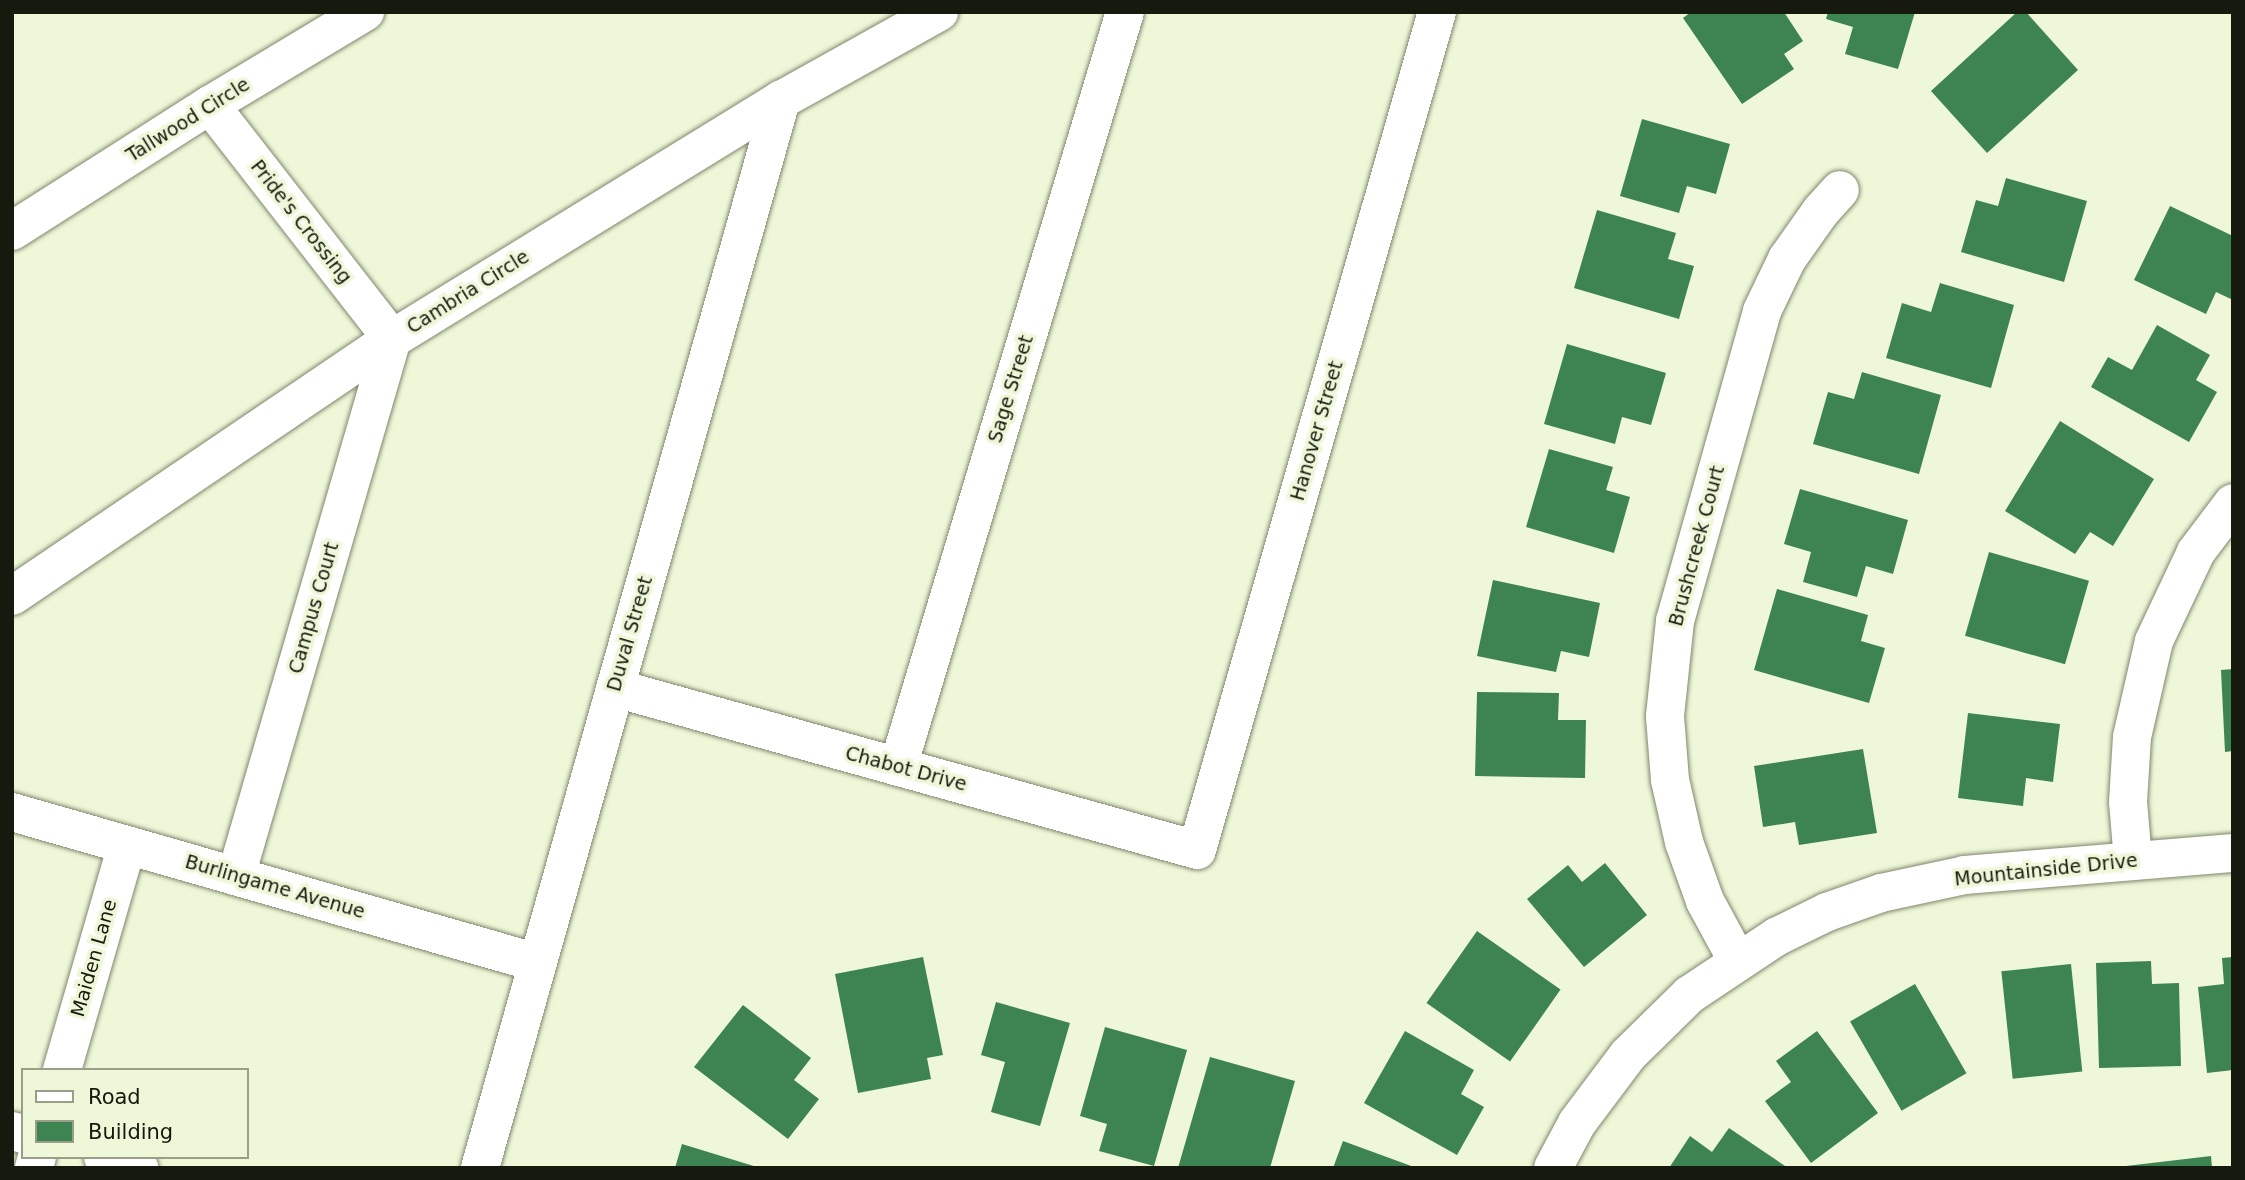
<!DOCTYPE html>
<html>
<head>
<meta charset="utf-8">
<style>
  body { margin:0 }
  #map { position:relative; width:2245px; height:1180px; overflow:hidden; background:#eff7d9; font-family:"DejaVu Sans",sans-serif }
  div>[style] { position:absolute }
  .building>* { inset:0; background:#3e8452; transform-origin:0 0 }
  .roads { filter:drop-shadow(0 0 2px #7f876c) drop-shadow(0 0 2px #7f876c) }
  .street>* { height:38px; margin:-19px; padding:0 19px; transform-origin:19px; border-radius:19px; background:#fff }
  span { translate:-50% -50%; white-space:nowrap; text-align:center; line-height:1.15; -webkit-text-stroke:7px #eff7d9; paint-order:stroke }
  .street-label { font-size:19px; color:#16190e }
  .frame { position:absolute; inset:0; border:14px solid #16190e; pointer-events:none }
  .legend { position:absolute; left:21px; top:1068px; width:228px; height:91px; box-sizing:border-box; background:#eff7d9; border:2px solid #989e88; margin:0; padding:9px 12px; list-style:none; font-size:21px; color:#16190e }
  .legend li { display:flex; align-items:center; gap:14px; height:35px }
  .legend b { width:35px; border:2px solid #989e88 }
</style>
</head>
<body>
<div id="map">
  <div class="building">
    <div style="clip-path:polygon(1691px 12px,1784px 12px,1803px 41px,1784px 54px,1794px 69px,1742px 104px,1683px 18px)"></div>
    <div style="clip-path:polygon(1828px 12px,1915px 12px,1898px 69px,1845px 54px,1853px 27px,1826px 19px)"></div>
    <div style="clip-path:polygon(2017px 12px,2026px 12px,2078px 70px,1987px 153px,1931px 91px)"></div>
    <div style="clip-path:polygon(1642px 119px,1730px 144px,1716px 194px,1687px 186px,1679px 213px,1620px 196px)"></div>
    <div style="clip-path:polygon(2006px 178px,2087px 201px,2064px 282px,1961px 252px,1976px 200px,1998px 206px)"></div>
    <div style="clip-path:polygon(2170px 206px,2233px 236px,2233px 300px,2216px 292px,2206px 314px,2134px 280px)"></div>
    <div style="clip-path:polygon(1597px 210px,1676px 233px,1668px 259px,1694px 266px,1679px 319px,1574px 288px)"></div>
    <div style="clip-path:polygon(1940px 283px,2014px 305px,1991px 388px,1886px 358px,1902px 303px,1931px 312px)"></div>
    <div style="clip-path:polygon(2157px 325px,2210px 355px,2196px 380px,2217px 392px,2189px 442px,2091px 387px,2108px 357px,2132px 370px)"></div>
    <div style="clip-path:polygon(1567px 344px,1666px 373px,1651px 425px,1622px 417px,1615px 444px,1544px 424px)"></div>
    <div style="clip-path:polygon(1862px 372px,1941px 395px,1919px 474px,1813px 444px,1828px 392px,1854px 399px)"></div>
    <div style="clip-path:polygon(2060px 421px,2154px 479px,2113px 546px,2090px 532px,2075px 554px,2005px 511px)"></div>
    <div style="clip-path:polygon(1549px 449px,1613px 467px,1606px 490px,1630px 497px,1614px 553px,1526px 527px)"></div>
    <div style="clip-path:polygon(1800px 489px,1908px 520px,1893px 574px,1866px 566px,1857px 597px,1803px 582px,1811px 552px,1784px 544px)"></div>
    <div style="left:1989px;top:552px;width:104px;height:87px;rotate:16deg"></div>
    <div style="clip-path:polygon(1493px 580px,1600px 603px,1589px 657px,1561px 651px,1556px 672px,1477px 656px)"></div>
    <div style="clip-path:polygon(1777px 589px,1868px 615px,1861px 641px,1885px 648px,1869px 703px,1754px 670px)"></div>
    <div style="clip-path:polygon(2233px 669px,2233px 751px,2225px 752px,2221px 670px)"></div>
    <div style="clip-path:polygon(1477px 692px,1559px 693px,1558px 720px,1586px 720px,1585px 778px,1475px 776px)"></div>
    <div style="clip-path:polygon(1968px 713px,2060px 724px,2053px 782px,2026px 778px,2023px 806px,1958px 798px)"></div>
    <div style="clip-path:polygon(1863px 749px,1877px 833px,1799px 845px,1795px 822px,1763px 827px,1754px 766px)"></div>
    <div style="clip-path:polygon(1605px 863px,1647px 915px,1584px 967px,1527px 899px,1568px 865px,1582px 882px)"></div>
    <div style="left:1477px;top:931px;width:102px;height:88px;rotate:35deg"></div>
    <div style="clip-path:polygon(923px 957px,943px 1055px,927px 1058px,931px 1079px,858px 1093px,835px 974px)"></div>
    <div style="clip-path:polygon(2233px 957px,2233px 1070px,2207px 1073px,2198px 987px,2224px 984px,2222px 958px)"></div>
    <div style="clip-path:polygon(2151px 961px,2152px 984px,2179px 983px,2181px 1066px,2099px 1068px,2096px 963px)"></div>
    <div style="left:2071px;top:964px;width:108px;height:70px;rotate:84deg"></div>
    <div style="left:1915px;top:984px;width:103px;height:75px;rotate:60deg"></div>
    <div style="clip-path:polygon(996px 1002px,1070px 1023px,1040px 1126px,991px 1112px,1005px 1062px,981px 1055px)"></div>
    <div style="clip-path:polygon(743px 1005px,811px 1058px,794px 1080px,819px 1099px,788px 1139px,694px 1067px)"></div>
    <div style="clip-path:polygon(1105px 1027px,1187px 1050px,1154px 1166px,1099px 1151px,1107px 1124px,1080px 1116px)"></div>
    <div style="clip-path:polygon(1405px 1031px,1474px 1070px,1461px 1094px,1484px 1107px,1457px 1155px,1364px 1103px)"></div>
    <div style="clip-path:polygon(1817px 1031px,1878px 1113px,1811px 1163px,1765px 1101px,1791px 1082px,1776px 1061px)"></div>
    <div style="clip-path:polygon(1210px 1057px,1295px 1081px,1270px 1168px,1178px 1168px)"></div>
    <div style="clip-path:polygon(1729px 1128px,1788px 1168px,1669px 1168px,1690px 1136px,1712px 1152px)"></div>
    <div style="clip-path:polygon(1343px 1141px,1414px 1167px,1414px 1168px,1333px 1168px)"></div>
    <div style="clip-path:polygon(682px 1144px,757px 1167px,757px 1168px,675px 1168px)"></div>
    <div style="clip-path:polygon(2211px 1156px,2212px 1168px,2126px 1168px,2126px 1166px)"></div>
  </div>
  <div class="roads">
    <div class="street">
      <div style="left:210px;top:105px;width:296px;rotate:52.1deg"></div>
      <div style="left:392px;top:339px;width:559px;rotate:106.2deg"></div>
      <div style="left:12px;top:231px;width:235px;rotate:-32.5deg"></div>
      <div style="left:210px;top:105px;width:181px;rotate:-31deg"></div>
      <div style="left:12px;top:596px;width:459px;rotate:-34.1deg"></div>
      <div style="left:392px;top:339px;width:457px;rotate:-31.6deg"></div>
      <div style="left:781px;top:100px;width:181px;rotate:-29.1deg"></div>
      <div style="left:615px;top:688px;width:604px;rotate:15.55deg"></div>
      <div style="left:1197px;top:850px;width:872px;rotate:-74.02deg"></div>
      <div style="left:898px;top:767px;width:788px;rotate:-73.27deg"></div>
      <div style="left:12px;top:812px;width:547px;rotate:16.02deg"></div>
      <div style="left:2133px;top:861px;width:59px;rotate:-94.8deg"></div>
      <div style="left:2128px;top:802px;width:65px;rotate:-86.5deg"></div>
      <div style="left:2132px;top:737px;width:98px;rotate:-77.1deg"></div>
      <div style="left:2154px;top:641px;width:98px;rotate:-64.7deg"></div>
      <div style="left:2196px;top:552px;width:61px;rotate:-52.9deg"></div>
      <div style="left:1737px;top:960px;width:67px;rotate:-118.5deg"></div>
      <div style="left:1705px;top:901px;width:63px;rotate:-109.6deg"></div>
      <div style="left:1684px;top:842px;width:64px;rotate:-102.7deg"></div>
      <div style="left:1670px;top:780px;width:64px;rotate:-94.5deg"></div>
      <div style="left:1665px;top:716px;width:96px;rotate:-84deg"></div>
      <div style="left:1675px;top:621px;width:322px;rotate:-74.3deg"></div>
      <div style="left:1762px;top:311px;width:58px;rotate:-64.3deg"></div>
      <div style="left:1787px;top:259px;width:59px;rotate:-54.7deg"></div>
      <div style="left:1821px;top:211px;width:28px;rotate:-48deg"></div>
      <div style="left:62px;top:1070px;width:234px;rotate:-73.9deg"></div>
      <div style="left:12px;top:1131px;width:11px;rotate:15deg"></div>
      <div style="left:103px;top:1157px;width:38px;rotate:17deg"></div>
      <div style="left:34px;top:1168px;width:11px;rotate:-75deg"></div>
      <div style="left:480px;top:1168px;width:1110px;rotate:-74.26deg"></div>
      <div style="left:1553px;top:1168px;width:51px;rotate:-61.9deg"></div>
      <div style="left:1577px;top:1123px;width:85px;rotate:-53.1deg"></div>
      <div style="left:1628px;top:1055px;width:86px;rotate:-44.5deg"></div>
      <div style="left:1689px;top:995px;width:105px;rotate:-33.7deg"></div>
      <div style="left:1776px;top:937px;width:57px;rotate:-26.1deg"></div>
      <div style="left:1827px;top:912px;width:57px;rotate:-19.4deg"></div>
      <div style="left:1881px;top:893px;width:86px;rotate:-12.1deg"></div>
      <div style="left:1965px;top:875px;width:269px;rotate:-4.7deg"></div>
    </div>
  </div>
  <div class="street-label">
    <span style="left:188px;top:120px;rotate:-32deg">Tallwood Circle</span>
    <span style="left:301px;top:222px;rotate:52deg">Pride's Crossing</span>
    <span style="left:468px;top:292px;rotate:-32deg">Cambria Circle</span>
    <span style="left:1011px;top:389px;rotate:-73deg">Sage Street</span>
    <span style="left:1317px;top:431px;rotate:-74deg">Hanover Street</span>
    <span style="left:1697px;top:546px;rotate:-75deg">Brushcreek Court</span>
    <span style="left:314px;top:608px;rotate:-74deg">Campus Court</span>
    <span style="left:630px;top:634px;rotate:-74deg">Duval Street</span>
    <span style="left:906px;top:769px;rotate:15deg">Chabot Drive</span>
    <span style="left:2046px;top:870px;rotate:-6deg">Mountainside Drive</span>
    <span style="left:275px;top:887px;rotate:16deg">Burlingame Avenue</span>
    <span style="left:94px;top:958px;rotate:-74deg">Maiden Lane</span>
  </div>
  <div class="frame"></div>
  <ul class="legend">
  <li><b style="height:9px;background:#fff"></b>Road</li>
  <li><b style="height:19px;background:#3e8452"></b>Building</li>
  </ul>
</div>
</body>
</html>
